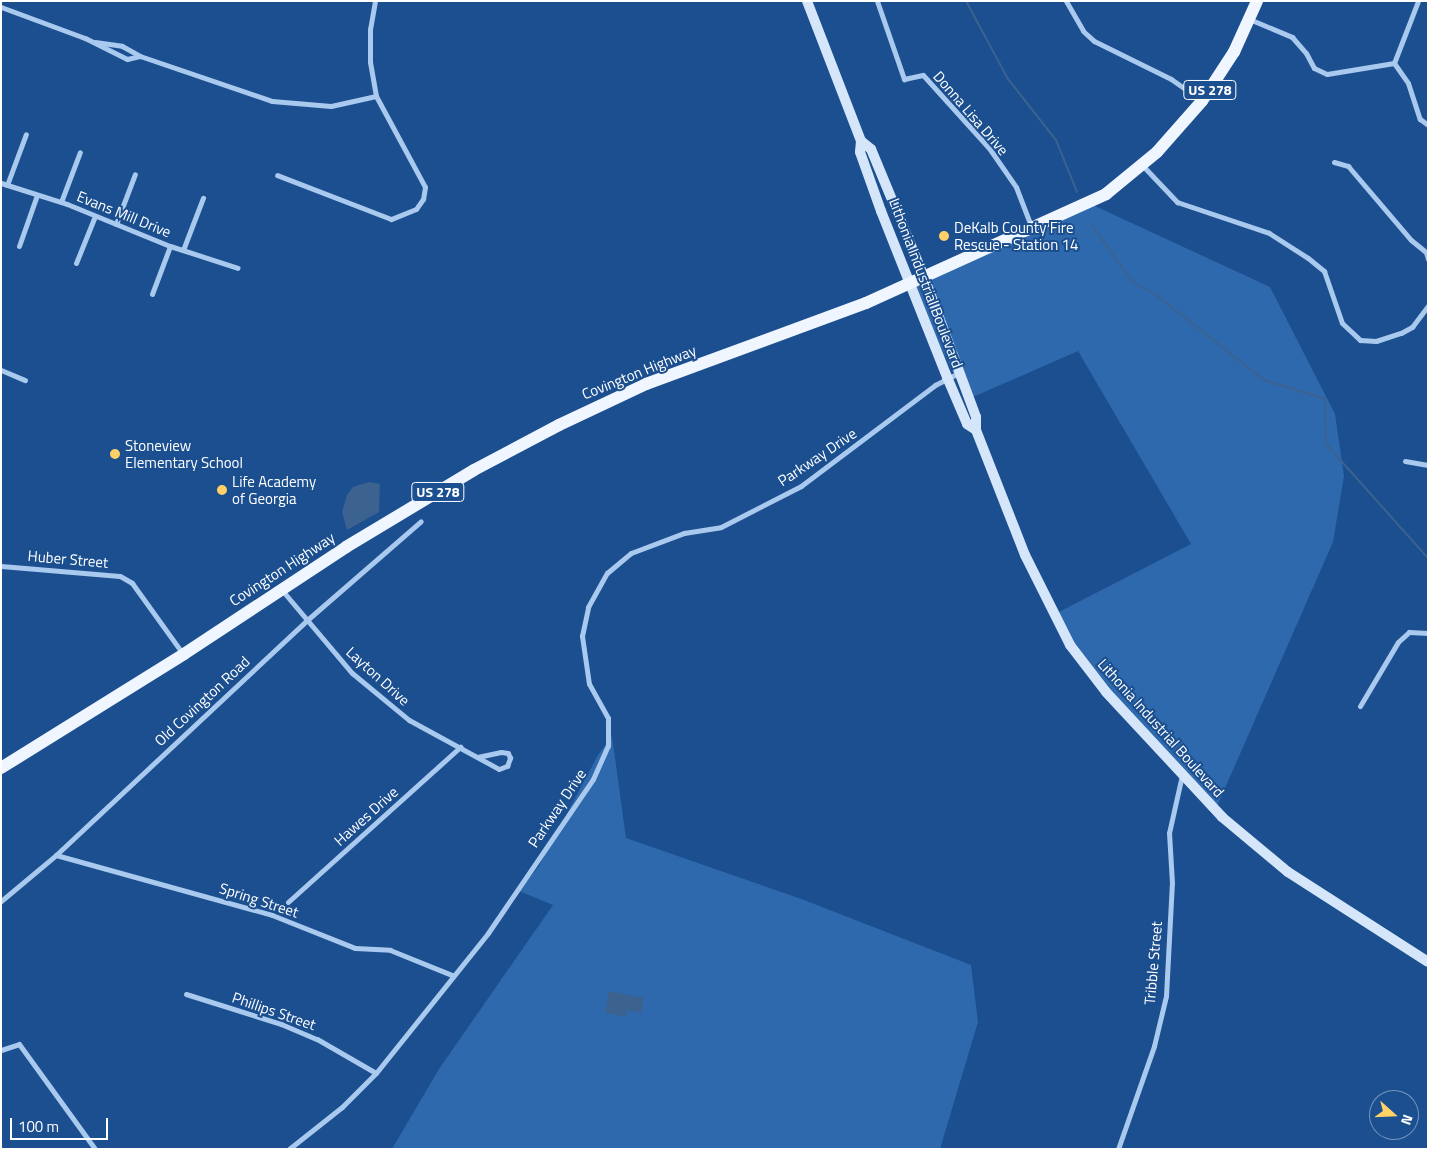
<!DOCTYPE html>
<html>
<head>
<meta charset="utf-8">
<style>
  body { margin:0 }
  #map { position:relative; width:1429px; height:1150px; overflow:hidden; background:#1b4f8f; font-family:"Titillium Web",sans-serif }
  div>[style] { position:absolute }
  .green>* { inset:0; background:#2e69ad }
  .water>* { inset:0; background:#3c6290 }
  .stream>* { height:2px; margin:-1px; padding:0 1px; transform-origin:1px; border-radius:1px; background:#3c6290 }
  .minor>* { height:5px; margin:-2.5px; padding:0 2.5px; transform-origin:2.5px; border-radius:2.5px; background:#a9c9ee }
  .secondary>* { height:10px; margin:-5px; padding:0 5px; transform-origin:5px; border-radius:5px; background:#d6e6fa }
  .primary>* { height:12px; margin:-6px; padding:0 6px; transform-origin:6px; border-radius:6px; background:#f0f6ff }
  .dots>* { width:14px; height:14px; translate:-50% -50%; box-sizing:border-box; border:2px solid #1b4f8f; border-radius:50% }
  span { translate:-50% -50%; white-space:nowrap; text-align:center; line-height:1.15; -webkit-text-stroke:4px #1b4f8f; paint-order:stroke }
  .shield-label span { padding:1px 4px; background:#1b4f8f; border:1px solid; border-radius:4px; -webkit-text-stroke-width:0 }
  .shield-label { font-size:14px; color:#fff; font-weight:700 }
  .street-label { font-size:15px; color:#fff }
  .poi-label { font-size:15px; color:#fff }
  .left { translate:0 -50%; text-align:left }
  .frame { position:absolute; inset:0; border:2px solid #fff; pointer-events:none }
  .north { position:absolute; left:1369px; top:1090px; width:50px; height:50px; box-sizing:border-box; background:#1b4f8f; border:1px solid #7695bc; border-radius:50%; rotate:110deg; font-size:14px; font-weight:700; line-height:20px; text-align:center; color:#fff }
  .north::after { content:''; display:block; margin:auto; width:18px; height:22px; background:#ffd166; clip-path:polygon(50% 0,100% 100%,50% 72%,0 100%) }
  .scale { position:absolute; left:10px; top:1118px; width:98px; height:22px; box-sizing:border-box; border:2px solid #fff; border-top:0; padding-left:6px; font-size:15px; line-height:18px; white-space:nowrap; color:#fff; -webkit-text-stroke:4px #1b4f8f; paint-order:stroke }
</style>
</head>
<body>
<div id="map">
  <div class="green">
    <div style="clip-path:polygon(1082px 200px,1270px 287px,1335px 414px,1344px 476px,1333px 542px,1215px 811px,1095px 681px,1057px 613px,1191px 544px,1078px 351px,966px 400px,910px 283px)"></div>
    <div style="clip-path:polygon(612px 736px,626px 838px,804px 900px,971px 965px,978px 1022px,940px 1149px,392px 1149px,439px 1069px,553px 905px,519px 891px,539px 866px,598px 755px)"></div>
  </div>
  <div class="water">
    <div style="clip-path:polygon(369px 482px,380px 484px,379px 512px,347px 530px,342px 512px,347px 495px,353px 487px)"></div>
    <div style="clip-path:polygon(609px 991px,644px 998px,641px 1013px,627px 1010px,626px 1017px,605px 1013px)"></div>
  </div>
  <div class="stream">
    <div style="left:966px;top:1px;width:89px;rotate:61.7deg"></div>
    <div style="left:1008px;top:79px;width:78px;rotate:51.8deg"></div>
    <div style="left:1056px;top:140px;width:56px;rotate:68deg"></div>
    <div style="left:1092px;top:226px;width:69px;rotate:53.8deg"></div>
    <div style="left:1133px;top:282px;width:26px;rotate:29deg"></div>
    <div style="left:1156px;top:295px;width:137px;rotate:38.2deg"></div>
    <div style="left:1264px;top:380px;width:64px;rotate:17.3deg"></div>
    <div style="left:1325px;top:399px;width:45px;rotate:88.7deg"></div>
    <div style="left:1326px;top:444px;width:153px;rotate:48.2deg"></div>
  </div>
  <div class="minor">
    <div style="left:375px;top:1px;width:28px;rotate:100deg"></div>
    <div style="left:370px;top:29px;width:33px;rotate:90deg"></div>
    <div style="left:370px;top:62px;width:35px;rotate:80deg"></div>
    <div style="left:877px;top:1px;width:83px;rotate:70.9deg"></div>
    <div style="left:904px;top:79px;width:19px;rotate:-12deg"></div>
    <div style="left:923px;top:75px;width:98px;rotate:47.9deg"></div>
    <div style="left:989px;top:148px;width:47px;rotate:55.3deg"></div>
    <div style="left:1016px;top:187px;width:42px;rotate:69deg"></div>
    <div style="left:1066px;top:1px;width:34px;rotate:60deg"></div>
    <div style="left:1083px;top:31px;width:15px;rotate:42deg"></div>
    <div style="left:1094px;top:41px;width:86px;rotate:26.3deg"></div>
    <div style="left:1171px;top:79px;width:37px;rotate:35deg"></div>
    <div style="left:1px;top:7px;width:90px;rotate:20.3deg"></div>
    <div style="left:85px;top:38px;width:47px;rotate:26.6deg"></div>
    <div style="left:127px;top:59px;width:13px;rotate:-13deg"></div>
    <div style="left:1249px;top:19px;width:47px;rotate:22.7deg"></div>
    <div style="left:1292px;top:37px;width:21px;rotate:49deg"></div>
    <div style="left:1306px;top:53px;width:17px;rotate:62deg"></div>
    <div style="left:1314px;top:68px;width:14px;rotate:25deg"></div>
    <div style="left:1327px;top:74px;width:68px;rotate:-9.3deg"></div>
    <div style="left:1394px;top:63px;width:24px;rotate:55deg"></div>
    <div style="left:1408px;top:83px;width:38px;rotate:72deg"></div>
    <div style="left:1420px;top:119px;width:10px;rotate:37deg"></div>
    <div style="left:95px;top:42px;width:27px;rotate:8deg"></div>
    <div style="left:122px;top:46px;width:21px;rotate:29deg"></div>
    <div style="left:140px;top:56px;width:139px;rotate:18.8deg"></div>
    <div style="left:272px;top:101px;width:59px;rotate:4.8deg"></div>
    <div style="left:331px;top:106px;width:46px;rotate:-12.5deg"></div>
    <div style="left:376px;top:96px;width:103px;rotate:61.7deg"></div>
    <div style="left:425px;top:187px;width:12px;rotate:99deg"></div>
    <div style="left:423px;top:199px;width:12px;rotate:125deg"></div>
    <div style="left:416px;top:209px;width:27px;rotate:158deg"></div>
    <div style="left:391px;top:219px;width:122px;rotate:-158.9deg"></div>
    <div style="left:1394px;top:63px;width:66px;rotate:-68.8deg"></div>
    <div style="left:1334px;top:162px;width:15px;rotate:16deg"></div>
    <div style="left:1348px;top:166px;width:97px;rotate:49.6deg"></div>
    <div style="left:1411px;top:240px;width:19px;rotate:39deg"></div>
    <div style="left:1426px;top:252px;width:7px;rotate:74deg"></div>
    <div style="left:1143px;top:166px;width:50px;rotate:46.6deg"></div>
    <div style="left:1177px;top:202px;width:97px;rotate:18.6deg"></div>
    <div style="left:1269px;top:233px;width:46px;rotate:32.7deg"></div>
    <div style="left:1308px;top:258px;width:21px;rotate:39deg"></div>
    <div style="left:1324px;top:271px;width:55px;rotate:70.9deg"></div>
    <div style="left:1342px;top:323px;width:25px;rotate:43deg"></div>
    <div style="left:1360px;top:340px;width:16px;rotate:4deg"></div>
    <div style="left:1376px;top:341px;width:26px;rotate:-18deg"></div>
    <div style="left:1401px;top:333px;width:13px;rotate:-29deg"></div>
    <div style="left:1412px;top:327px;width:26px;rotate:-53deg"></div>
    <div style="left:1px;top:183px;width:69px;rotate:17.7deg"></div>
    <div style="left:67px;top:204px;width:111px;rotate:22.2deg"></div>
    <div style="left:170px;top:246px;width:71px;rotate:17.9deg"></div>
    <div style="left:7px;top:185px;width:54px;rotate:-69.6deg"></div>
    <div style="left:61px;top:202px;width:53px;rotate:-69.2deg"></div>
    <div style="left:116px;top:224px;width:53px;rotate:-69.2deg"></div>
    <div style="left:19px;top:246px;width:54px;rotate:-70.6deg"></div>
    <div style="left:183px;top:250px;width:56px;rotate:-69deg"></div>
    <div style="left:76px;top:263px;width:51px;rotate:-68deg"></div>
    <div style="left:152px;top:294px;width:51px;rotate:-69.4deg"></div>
    <div style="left:1px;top:370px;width:26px;rotate:23deg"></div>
    <div style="left:1405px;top:461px;width:23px;rotate:10deg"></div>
    <div style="left:1px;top:566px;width:119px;rotate:4.8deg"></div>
    <div style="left:120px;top:576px;width:14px;rotate:30deg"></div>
    <div style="left:132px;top:583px;width:87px;rotate:54.3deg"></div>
    <div style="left:281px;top:589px;width:110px;rotate:49.8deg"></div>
    <div style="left:352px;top:673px;width:74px;rotate:39.5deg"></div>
    <div style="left:409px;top:720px;width:102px;rotate:28.6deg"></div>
    <div style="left:499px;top:769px;width:9px;rotate:-21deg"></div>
    <div style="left:507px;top:766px;width:9px;rotate:-69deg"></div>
    <div style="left:510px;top:758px;width:5px;rotate:-112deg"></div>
    <div style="left:508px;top:753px;width:7px;rotate:-172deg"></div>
    <div style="left:501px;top:752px;width:24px;rotate:168deg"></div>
    <div style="left:1360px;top:706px;width:74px;rotate:-59.3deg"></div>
    <div style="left:1398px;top:642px;width:15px;rotate:-42deg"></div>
    <div style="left:1409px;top:632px;width:19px;rotate:3deg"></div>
    <div style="left:56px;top:855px;width:224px;rotate:15.5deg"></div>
    <div style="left:272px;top:915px;width:89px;rotate:21.7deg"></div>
    <div style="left:355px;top:948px;width:35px;rotate:3deg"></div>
    <div style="left:390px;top:950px;width:67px;rotate:22deg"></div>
    <div style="left:1px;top:901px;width:72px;rotate:-39.9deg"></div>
    <div style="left:56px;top:855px;width:342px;rotate:-43.1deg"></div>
    <div style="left:306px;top:621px;width:152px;rotate:-41deg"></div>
    <div style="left:288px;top:902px;width:232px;rotate:-42deg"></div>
    <div style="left:186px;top:994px;width:100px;rotate:17.5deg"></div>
    <div style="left:281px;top:1024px;width:39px;rotate:23deg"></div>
    <div style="left:317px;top:1039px;width:68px;rotate:30deg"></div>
    <div style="left:1px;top:1050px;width:19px;rotate:-18deg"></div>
    <div style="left:19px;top:1044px;width:130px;rotate:54.1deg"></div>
    <div style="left:289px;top:1149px;width:68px;rotate:-38.4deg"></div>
    <div style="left:342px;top:1107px;width:48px;rotate:-45deg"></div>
    <div style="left:376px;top:1073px;width:179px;rotate:-51.3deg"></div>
    <div style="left:488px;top:933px;width:186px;rotate:-55.7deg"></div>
    <div style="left:593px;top:779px;width:36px;rotate:-66deg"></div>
    <div style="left:608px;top:746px;width:28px;rotate:-90deg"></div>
    <div style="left:608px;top:718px;width:39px;rotate:-119deg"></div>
    <div style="left:589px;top:684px;width:49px;rotate:-98.3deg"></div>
    <div style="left:582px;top:636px;width:30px;rotate:-78deg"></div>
    <div style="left:588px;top:607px;width:39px;rotate:-61deg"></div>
    <div style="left:607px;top:573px;width:31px;rotate:-40deg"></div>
    <div style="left:631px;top:553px;width:57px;rotate:-20.7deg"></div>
    <div style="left:684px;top:533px;width:37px;rotate:-9deg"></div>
    <div style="left:721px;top:527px;width:90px;rotate:-27.1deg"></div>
    <div style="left:801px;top:486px;width:168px;rotate:-37deg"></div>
    <div style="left:935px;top:385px;width:27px;rotate:-27deg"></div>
    <div style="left:1118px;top:1149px;width:109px;rotate:-70.7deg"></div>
    <div style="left:1154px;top:1046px;width:51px;rotate:-76.5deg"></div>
    <div style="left:1166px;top:996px;width:113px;rotate:-87deg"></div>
    <div style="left:1172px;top:883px;width:50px;rotate:-93.4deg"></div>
    <div style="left:1169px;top:833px;width:59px;rotate:-77.4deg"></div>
  </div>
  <div class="secondary">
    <div style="left:807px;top:1px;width:150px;rotate:68.9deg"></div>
    <div style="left:861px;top:141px;width:13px;rotate:39deg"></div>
    <div style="left:871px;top:149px;width:139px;rotate:67.5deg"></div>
    <div style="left:924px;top:277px;width:149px;rotate:69.6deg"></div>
    <div style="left:976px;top:417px;width:13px;rotate:90deg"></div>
    <div style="left:976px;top:430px;width:134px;rotate:68.6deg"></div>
    <div style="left:1025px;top:555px;width:101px;rotate:63.4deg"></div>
    <div style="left:1070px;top:645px;width:59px;rotate:52.5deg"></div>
    <div style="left:1106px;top:692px;width:171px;rotate:47.1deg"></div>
    <div style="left:1222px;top:817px;width:86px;rotate:39.8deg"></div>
    <div style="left:1288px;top:872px;width:166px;rotate:32.7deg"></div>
    <div style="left:861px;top:141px;width:11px;rotate:95deg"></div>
    <div style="left:860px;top:152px;width:63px;rotate:70.4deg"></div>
    <div style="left:881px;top:211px;width:179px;rotate:68.3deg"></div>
    <div style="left:947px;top:377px;width:51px;rotate:66.9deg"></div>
    <div style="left:967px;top:424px;width:11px;rotate:34deg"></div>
  </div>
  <div class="primary">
    <div style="left:1px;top:768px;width:216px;rotate:-31.9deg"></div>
    <div style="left:184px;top:654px;width:194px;rotate:-33.4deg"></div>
    <div style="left:346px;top:547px;width:149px;rotate:-31deg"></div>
    <div style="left:474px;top:470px;width:96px;rotate:-27.9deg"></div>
    <div style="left:559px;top:425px;width:96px;rotate:-25.2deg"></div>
    <div style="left:646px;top:384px;width:234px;rotate:-20.2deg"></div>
    <div style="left:866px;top:303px;width:264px;rotate:-24.4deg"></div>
    <div style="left:1106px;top:194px;width:66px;rotate:-39.5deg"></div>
    <div style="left:1157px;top:152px;width:68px;rotate:-48.6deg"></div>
    <div style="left:1202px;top:101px;width:59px;rotate:-56.9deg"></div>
    <div style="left:1234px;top:52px;width:56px;rotate:-65.7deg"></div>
  </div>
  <div class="dots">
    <div style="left:944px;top:236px;background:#ffd166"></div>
    <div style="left:115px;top:454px;background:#ffd166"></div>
    <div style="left:222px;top:490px;background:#ffd166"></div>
  </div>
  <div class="shield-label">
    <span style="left:1210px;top:90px">US 278</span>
    <span style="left:438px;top:492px">US 278</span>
  </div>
  <div class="street-label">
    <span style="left:971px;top:113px;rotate:49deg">Donna Lisa Drive</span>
    <span style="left:124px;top:214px;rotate:22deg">Evans Mill Drive</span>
    <span style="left:926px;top:283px;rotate:69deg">Lithonia Industrial Boulevard</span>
    <span style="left:639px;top:372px;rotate:-22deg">Covington Highway</span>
    <span style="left:817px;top:457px;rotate:-34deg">Parkway Drive</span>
    <span style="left:68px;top:559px;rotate:5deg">Huber Street</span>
    <span style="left:282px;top:569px;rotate:-33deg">Covington Highway</span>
    <span style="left:378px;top:676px;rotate:42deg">Layton Drive</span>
    <span style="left:202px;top:701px;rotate:-43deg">Old Covington Road</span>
    <span style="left:1161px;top:728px;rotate:48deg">Lithonia Industrial Boulevard</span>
    <span style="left:557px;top:808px;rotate:-56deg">Parkway Drive</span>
    <span style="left:366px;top:816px;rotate:-42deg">Hawes Drive</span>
    <span style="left:259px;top:900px;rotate:18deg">Spring Street</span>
    <span style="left:1153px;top:963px;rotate:-85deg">Tribble Street</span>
    <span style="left:274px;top:1011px;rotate:19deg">Phillips Street</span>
  </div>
  <div class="poi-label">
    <span class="left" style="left:954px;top:236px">DeKalb County Fire<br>Rescue - Station 14</span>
    <span class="left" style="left:125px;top:454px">Stoneview<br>Elementary School</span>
    <span class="left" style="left:232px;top:490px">Life Academy<br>of Georgia</span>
  </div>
  <div class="frame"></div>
  <div class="north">N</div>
  <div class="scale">100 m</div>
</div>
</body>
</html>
